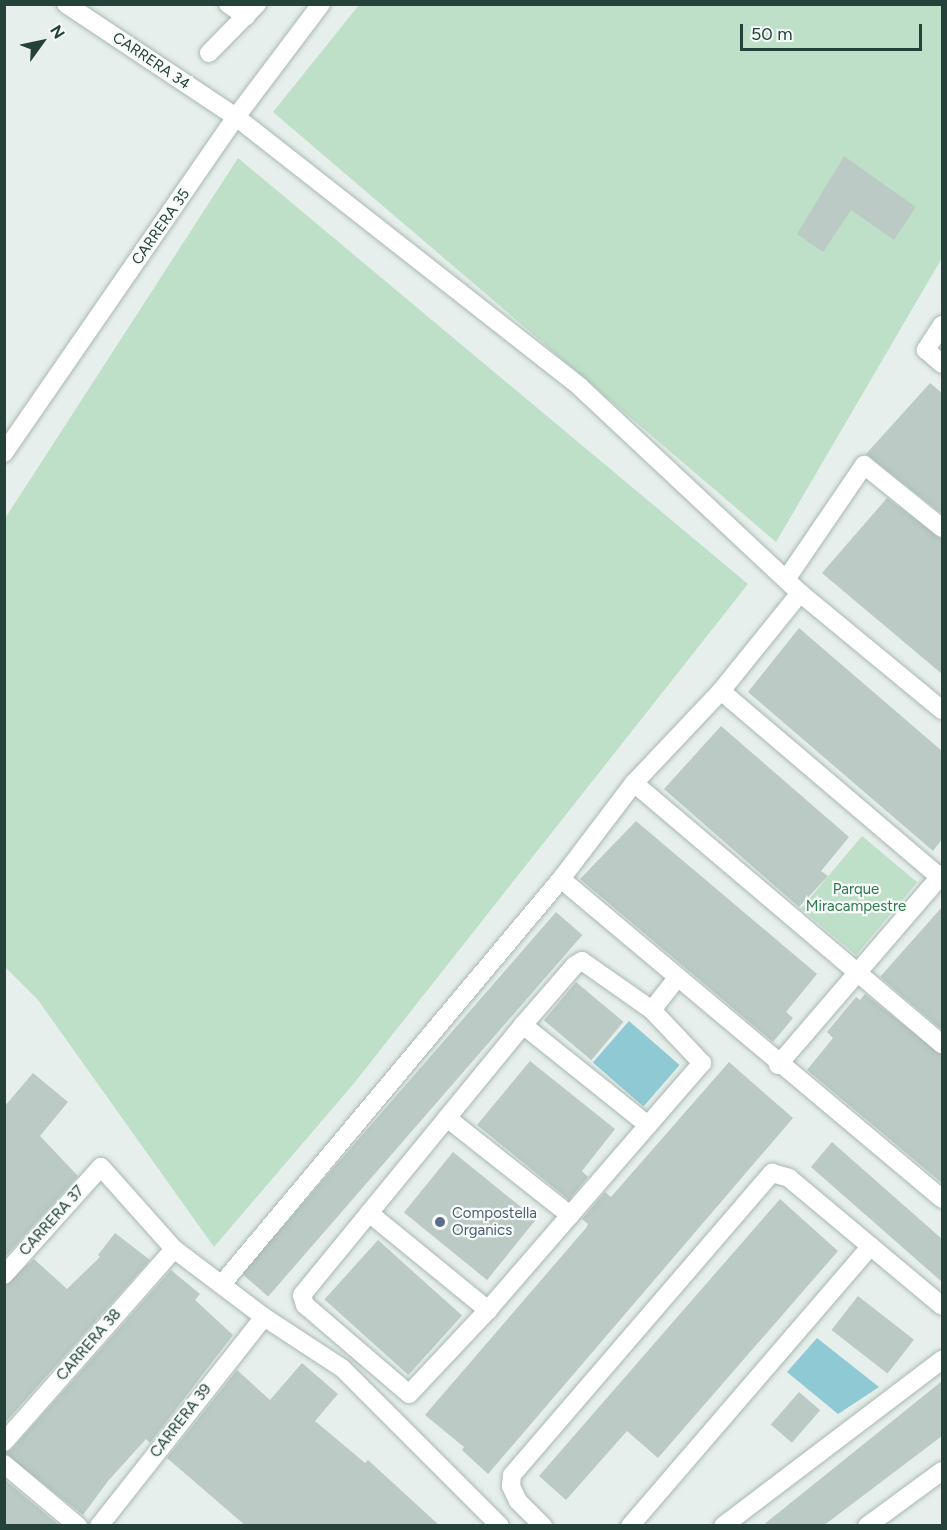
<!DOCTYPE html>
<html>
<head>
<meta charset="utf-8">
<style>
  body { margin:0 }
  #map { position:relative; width:947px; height:1530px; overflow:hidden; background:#e6efeb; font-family:Figtree,sans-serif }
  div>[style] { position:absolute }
  .green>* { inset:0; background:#bfe0c8; transform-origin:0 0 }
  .water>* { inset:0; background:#8ec9d4; transform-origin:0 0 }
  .building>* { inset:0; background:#bbcac4; transform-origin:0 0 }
  .roads { filter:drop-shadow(0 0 2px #a8b8b2) drop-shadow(0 0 2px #a8b8b2) }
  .street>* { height:18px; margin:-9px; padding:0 9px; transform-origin:9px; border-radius:9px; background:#fff }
  .dots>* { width:16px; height:16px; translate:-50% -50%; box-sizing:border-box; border:3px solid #f7fbf9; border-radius:50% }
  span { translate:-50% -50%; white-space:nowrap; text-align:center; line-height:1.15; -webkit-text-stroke:4.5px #f7fbf9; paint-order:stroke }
  .street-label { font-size:15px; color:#24423a }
  .park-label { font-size:15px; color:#2d7a4b }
  .service-label { font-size:15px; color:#4e5e75 }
  .left { translate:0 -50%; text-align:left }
  .frame { position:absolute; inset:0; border:6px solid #24423a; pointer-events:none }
  .north { position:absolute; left:12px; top:12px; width:60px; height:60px; -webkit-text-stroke:4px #f7fbf9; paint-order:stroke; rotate:57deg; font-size:16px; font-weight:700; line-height:24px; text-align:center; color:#24423a }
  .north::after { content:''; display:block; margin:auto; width:21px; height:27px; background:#24423a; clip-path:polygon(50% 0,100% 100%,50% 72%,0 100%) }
  .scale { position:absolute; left:740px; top:24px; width:182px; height:27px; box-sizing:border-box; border:3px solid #24423a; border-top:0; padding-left:8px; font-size:18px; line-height:21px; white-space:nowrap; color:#24423a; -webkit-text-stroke:4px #f7fbf9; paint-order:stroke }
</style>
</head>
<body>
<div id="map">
  <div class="green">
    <div style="clip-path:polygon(359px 5px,942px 5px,942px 258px,776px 542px,273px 112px)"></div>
    <div style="clip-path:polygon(238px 158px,748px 584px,355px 1082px,214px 1247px,38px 1000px,5px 967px,4px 520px)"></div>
    <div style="left:862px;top:836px;width:72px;height:95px;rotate:40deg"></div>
  </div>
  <div class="water">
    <div style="left:629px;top:1021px;width:67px;height:55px;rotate:41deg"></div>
    <div style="clip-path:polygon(817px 1338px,879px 1387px,838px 1414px,787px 1372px)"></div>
  </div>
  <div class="building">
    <div style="clip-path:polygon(844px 156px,916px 207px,894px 240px,851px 210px,823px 252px,797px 234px)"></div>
    <div style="clip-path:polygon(930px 383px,942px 393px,942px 514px,866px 454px)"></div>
    <div style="clip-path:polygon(887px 498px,942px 539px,942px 674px,822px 573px)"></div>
    <div style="clip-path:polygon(799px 628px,942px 751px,942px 839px,933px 851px,748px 692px)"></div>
    <div style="clip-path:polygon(721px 726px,849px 837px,821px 871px,828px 876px,799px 907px,664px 789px)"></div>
    <div style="clip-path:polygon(636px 821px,817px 974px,786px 1012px,793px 1018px,773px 1042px,580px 879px)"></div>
    <div style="clip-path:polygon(942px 907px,942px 1030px,880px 977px)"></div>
    <div style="left:556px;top:912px;width:35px;height:479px;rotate:41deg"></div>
    <div style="left:576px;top:982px;width:62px;height:50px;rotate:40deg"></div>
    <div style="clip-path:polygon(865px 994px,942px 1055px,942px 1183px,807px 1070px,833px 1038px,827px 1032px,856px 997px,860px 1000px)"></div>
    <div style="clip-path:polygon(530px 1061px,615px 1129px,582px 1171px,588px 1177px,569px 1200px,477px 1125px)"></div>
    <div style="clip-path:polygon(729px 1062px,793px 1118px,488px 1474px,462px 1450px,464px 1447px,425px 1415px,586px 1228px,588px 1224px,582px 1219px,605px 1192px,611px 1197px)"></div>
    <div style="clip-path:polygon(33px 1073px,68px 1102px,40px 1136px,78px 1176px,4px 1258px,4px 1107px)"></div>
    <div style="clip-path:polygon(832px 1142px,942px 1239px,942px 1282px,811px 1167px)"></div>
    <div style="left:453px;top:1152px;width:107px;height:78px;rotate:39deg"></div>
    <div style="clip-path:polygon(780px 1199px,838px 1251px,658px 1458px,627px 1431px,566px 1500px,539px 1476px)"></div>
    <div style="clip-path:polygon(115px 1233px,150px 1260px,4px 1424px,4px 1286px,34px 1259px,67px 1289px,100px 1257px,98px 1255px)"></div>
    <div style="left:378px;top:1240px;width:113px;height:80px;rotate:42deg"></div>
    <div style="clip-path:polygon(171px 1270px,200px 1294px,195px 1300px,233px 1335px,150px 1443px,146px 1439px,108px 1481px,83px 1515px,4px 1453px,12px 1449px)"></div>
    <div style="left:858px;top:1296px;width:71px;height:43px;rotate:38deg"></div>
    <div style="clip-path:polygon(302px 1363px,338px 1394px,315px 1421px,365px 1463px,368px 1460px,440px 1526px,246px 1526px,167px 1458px,237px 1370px,270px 1400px)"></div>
    <div style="clip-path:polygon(942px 1381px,942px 1436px,823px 1526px,762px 1526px)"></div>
    <div style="left:799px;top:1392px;width:28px;height:43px;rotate:41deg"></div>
    <div style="clip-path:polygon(4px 1479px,60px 1526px,4px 1526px)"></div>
  </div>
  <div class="roads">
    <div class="street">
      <div style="left:66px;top:4px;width:204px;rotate:33.6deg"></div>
      <div style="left:236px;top:117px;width:437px;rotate:38.1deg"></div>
      <div style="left:580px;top:387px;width:301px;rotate:43.1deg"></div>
      <div style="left:800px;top:593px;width:184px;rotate:39.5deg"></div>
      <div style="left:228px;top:4px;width:22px;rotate:34deg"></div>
      <div style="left:209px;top:53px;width:69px;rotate:-45.6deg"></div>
      <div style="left:942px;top:325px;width:30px;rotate:123deg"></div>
      <div style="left:926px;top:350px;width:21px;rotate:41deg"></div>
      <div style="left:4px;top:453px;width:408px;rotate:-55.4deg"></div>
      <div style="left:236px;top:117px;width:141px;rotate:-53deg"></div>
      <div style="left:787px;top:578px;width:137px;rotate:-55.7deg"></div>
      <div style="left:864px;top:465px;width:100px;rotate:38.9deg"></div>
      <div style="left:721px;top:691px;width:290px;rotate:40.4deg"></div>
      <div style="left:634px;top:783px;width:404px;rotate:40.3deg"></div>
      <div style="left:561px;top:879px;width:498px;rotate:40deg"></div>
      <div style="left:582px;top:961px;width:85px;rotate:35deg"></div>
      <div style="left:652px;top:1010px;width:73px;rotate:46.7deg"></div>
      <div style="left:702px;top:1063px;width:327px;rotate:130.9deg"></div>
      <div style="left:488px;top:1310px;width:115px;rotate:133.2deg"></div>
      <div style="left:409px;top:1394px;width:137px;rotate:-139.4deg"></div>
      <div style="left:305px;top:1305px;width:10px;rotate:-107deg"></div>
      <div style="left:302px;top:1295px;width:349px;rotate:-50.7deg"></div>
      <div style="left:523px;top:1025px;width:79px;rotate:-49.1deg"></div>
      <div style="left:575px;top:965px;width:8px;rotate:-30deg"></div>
      <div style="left:652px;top:1010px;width:41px;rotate:-52deg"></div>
      <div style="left:523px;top:1025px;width:160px;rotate:38.7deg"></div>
      <div style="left:778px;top:1065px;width:252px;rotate:-49.3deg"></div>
      <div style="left:447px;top:1118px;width:157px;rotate:38.3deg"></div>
      <div style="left:369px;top:1213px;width:154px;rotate:39.2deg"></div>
      <div style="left:4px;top:1275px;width:145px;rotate:-48.1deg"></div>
      <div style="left:101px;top:1167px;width:110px;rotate:48.3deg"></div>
      <div style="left:174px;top:1249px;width:113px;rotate:37.1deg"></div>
      <div style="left:264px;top:1317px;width:93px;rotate:33.2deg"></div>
      <div style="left:342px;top:1368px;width:223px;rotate:45deg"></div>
      <div style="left:222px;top:1284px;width:528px;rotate:-50.07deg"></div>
      <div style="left:561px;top:879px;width:121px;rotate:-52.8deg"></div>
      <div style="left:634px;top:783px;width:127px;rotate:-46.6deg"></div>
      <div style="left:721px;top:691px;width:126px;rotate:-51.1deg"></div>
      <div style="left:4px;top:1442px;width:257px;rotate:-48.6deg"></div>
      <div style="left:4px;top:1464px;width:97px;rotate:40deg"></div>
      <div style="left:99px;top:1526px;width:266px;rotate:-51.7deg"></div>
      <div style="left:543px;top:1526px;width:35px;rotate:-135deg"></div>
      <div style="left:518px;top:1501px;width:17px;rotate:-115deg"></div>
      <div style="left:511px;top:1486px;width:11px;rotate:-85deg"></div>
      <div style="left:512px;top:1475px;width:399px;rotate:-49.3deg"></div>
      <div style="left:772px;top:1173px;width:18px;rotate:16deg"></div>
      <div style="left:789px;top:1178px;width:199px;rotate:39.9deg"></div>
      <div style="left:630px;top:1526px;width:369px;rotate:-49.3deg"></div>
      <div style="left:723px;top:1526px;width:275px;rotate:-37.2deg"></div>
      <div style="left:867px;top:1526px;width:93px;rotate:-36.3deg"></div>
    </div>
  </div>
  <div class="dots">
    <div style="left:440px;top:1222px;background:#5c6f8a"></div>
  </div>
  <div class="street-label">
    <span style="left:151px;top:61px;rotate:34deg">CARRERA 34</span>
    <span style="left:161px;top:227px;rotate:-55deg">CARRERA 35</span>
    <span style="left:52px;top:1221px;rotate:-48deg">CARRERA 37</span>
    <span style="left:89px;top:1345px;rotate:-49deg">CARRERA 38</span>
    <span style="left:181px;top:1421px;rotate:-52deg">CARRERA 39</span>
  </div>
  <div class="park-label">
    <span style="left:856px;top:898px">Parque<br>Miracampestre</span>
  </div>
  <div class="service-label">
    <span class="left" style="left:452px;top:1222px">Compostella<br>Organics</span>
  </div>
  <div class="frame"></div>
  <div class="north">N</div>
  <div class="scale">50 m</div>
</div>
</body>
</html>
